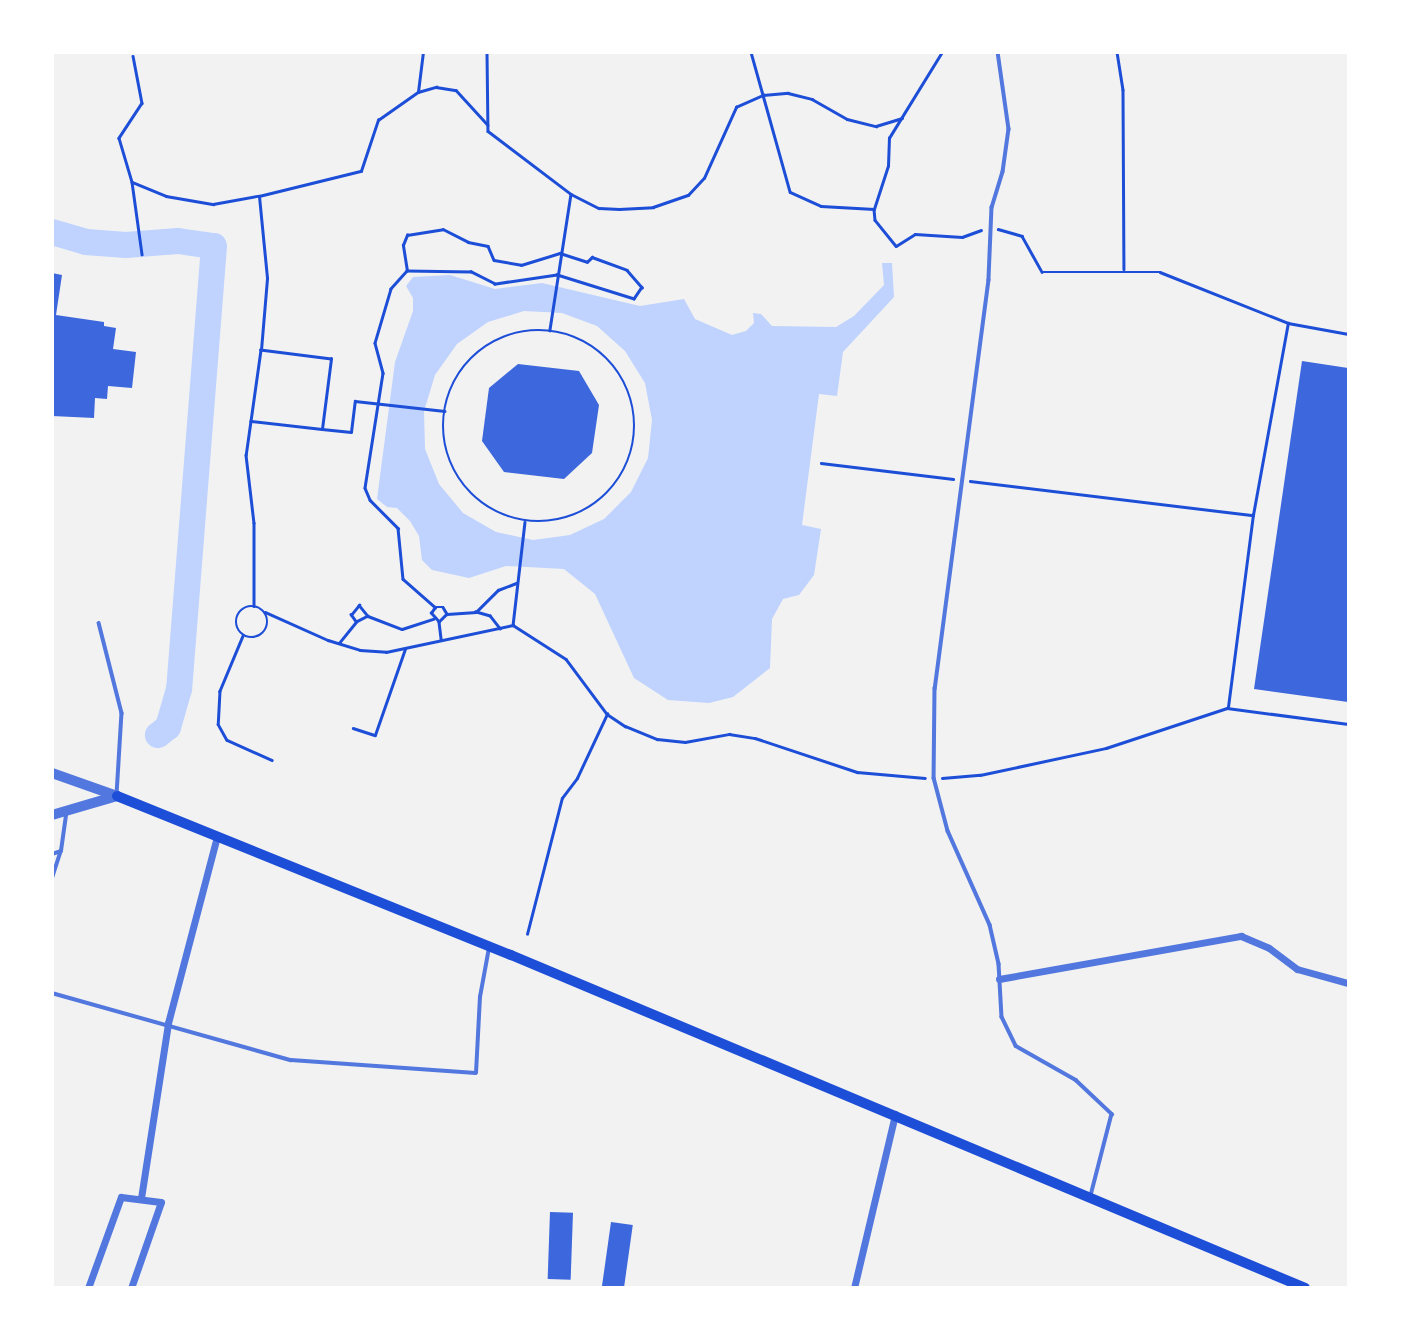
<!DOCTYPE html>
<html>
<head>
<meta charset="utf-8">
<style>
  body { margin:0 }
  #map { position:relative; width:1401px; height:1340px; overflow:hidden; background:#f2f2f2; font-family:Arial,sans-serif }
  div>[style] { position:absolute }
  .water>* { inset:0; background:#bfd3fe }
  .river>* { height:26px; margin:-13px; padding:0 13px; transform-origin:13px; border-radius:13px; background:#bfd3fe }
  .building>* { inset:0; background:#3d67dc; transform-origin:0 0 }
  .path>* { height:2.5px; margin:-1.25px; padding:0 1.25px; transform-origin:1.25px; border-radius:1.25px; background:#1d4ed8 }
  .path>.ring { margin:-1.25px; padding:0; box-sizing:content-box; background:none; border:2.5px solid #1d4ed8; border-radius:50% }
  .service>* { height:3.5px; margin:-1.75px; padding:0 1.75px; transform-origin:1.75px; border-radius:1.75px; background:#5277de }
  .minor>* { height:7px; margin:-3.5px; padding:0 3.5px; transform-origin:3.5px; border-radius:3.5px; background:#5277de }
  .tertiary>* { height:10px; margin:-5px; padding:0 5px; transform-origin:5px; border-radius:5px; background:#5277de }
  .secondary>* { height:10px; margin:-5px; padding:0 5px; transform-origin:5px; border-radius:5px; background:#1d4ed8 }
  span { translate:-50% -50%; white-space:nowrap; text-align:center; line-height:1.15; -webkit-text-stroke:6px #fff; paint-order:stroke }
  .frame { position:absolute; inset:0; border:54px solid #fff; pointer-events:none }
</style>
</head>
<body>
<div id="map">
  <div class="water">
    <div style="clip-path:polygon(evenodd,882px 263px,892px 263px,894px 297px,843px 352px,837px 396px,819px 394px,802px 525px,821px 529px,814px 575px,799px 595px,783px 599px,772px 619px,770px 668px,733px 697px,709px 703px,668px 700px,634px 678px,595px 594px,564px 569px,506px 566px,469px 578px,432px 570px,422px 560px,419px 536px,410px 521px,397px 508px,387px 507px,377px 499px,395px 362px,413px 311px,413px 298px,406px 286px,413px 277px,450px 275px,495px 289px,542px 283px,640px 306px,684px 299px,695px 319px,732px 335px,746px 331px,754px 323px,753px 313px,761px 314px,772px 326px,836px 327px,854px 316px,884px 285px,882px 263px,524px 311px,562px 313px,597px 326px,625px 351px,645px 383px,652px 420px,648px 458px,631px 492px,604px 519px,570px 535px,533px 540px,496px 532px,463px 513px,439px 484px,425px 449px,424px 411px,435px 375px,457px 344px,488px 322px,524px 311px)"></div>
  </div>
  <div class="river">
    <div style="left:52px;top:232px;width:35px;rotate:16deg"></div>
    <div style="left:86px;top:242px;width:40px;rotate:4.3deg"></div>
    <div style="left:126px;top:245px;width:52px;rotate:-4.4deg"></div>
    <div style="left:178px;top:241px;width:36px;rotate:8deg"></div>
    <div style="left:214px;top:246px;width:444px;rotate:94.5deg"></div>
    <div style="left:179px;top:689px;width:40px;rotate:106deg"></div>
    <div style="left:168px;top:727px;width:13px;rotate:141deg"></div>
  </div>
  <div class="building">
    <div style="clip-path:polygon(52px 273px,62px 275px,56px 315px,104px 322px,104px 326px,116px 328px,113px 349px,136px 352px,132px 388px,108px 386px,107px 399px,95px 398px,94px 418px,52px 416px)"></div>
    <div style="clip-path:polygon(1302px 361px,1348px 368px,1348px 702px,1254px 689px)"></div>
    <div style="clip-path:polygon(518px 364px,579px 371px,599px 405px,592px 453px,564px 479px,504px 472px,482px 441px,489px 388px)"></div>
    <div style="left:550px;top:1212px;width:23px;height:67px;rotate:2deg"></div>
    <div style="left:611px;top:1222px;width:22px;height:66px;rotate:8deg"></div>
  </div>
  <div class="path">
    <div style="left:487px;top:52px;width:79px;rotate:89.3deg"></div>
    <div style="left:488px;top:131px;width:104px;rotate:37.2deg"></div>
    <div style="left:571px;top:194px;width:138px;rotate:98.8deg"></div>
    <div style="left:751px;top:52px;width:145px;rotate:74.4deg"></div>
    <div style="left:790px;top:192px;width:34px;rotate:24deg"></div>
    <div style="left:821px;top:206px;width:53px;rotate:3.2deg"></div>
    <div style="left:874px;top:209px;width:11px;rotate:85deg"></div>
    <div style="left:875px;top:220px;width:33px;rotate:51deg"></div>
    <div style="left:896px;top:246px;width:22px;rotate:-32deg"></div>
    <div style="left:915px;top:234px;width:47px;rotate:3.7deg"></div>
    <div style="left:962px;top:237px;width:20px;rotate:-20deg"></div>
    <div style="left:1117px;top:52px;width:38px;rotate:81deg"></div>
    <div style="left:1123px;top:90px;width:179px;rotate:89.7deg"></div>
    <div style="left:133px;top:56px;width:48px;rotate:79.2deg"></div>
    <div style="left:142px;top:103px;width:42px;rotate:123.3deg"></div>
    <div style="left:119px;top:138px;width:46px;rotate:73.5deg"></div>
    <div style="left:132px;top:182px;width:37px;rotate:22deg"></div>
    <div style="left:166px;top:196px;width:48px;rotate:9.7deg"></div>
    <div style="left:213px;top:204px;width:45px;rotate:-10.3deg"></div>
    <div style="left:418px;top:92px;width:40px;rotate:-82.9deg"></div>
    <div style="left:132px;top:182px;width:73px;rotate:82.1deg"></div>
    <div style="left:571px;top:194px;width:31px;rotate:27deg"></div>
    <div style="left:599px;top:208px;width:20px;rotate:3deg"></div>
    <div style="left:619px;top:209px;width:34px;rotate:-3deg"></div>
    <div style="left:653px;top:207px;width:37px;rotate:-19deg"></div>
    <div style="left:688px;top:195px;width:23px;rotate:-47deg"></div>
    <div style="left:704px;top:178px;width:78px;rotate:-65.7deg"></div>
    <div style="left:736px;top:107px;width:30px;rotate:-24deg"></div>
    <div style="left:763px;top:95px;width:25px;rotate:-5deg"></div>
    <div style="left:788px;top:93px;width:25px;rotate:14deg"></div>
    <div style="left:812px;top:99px;width:40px;rotate:29.7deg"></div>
    <div style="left:847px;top:119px;width:30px;rotate:14deg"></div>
    <div style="left:876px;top:126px;width:27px;rotate:-17deg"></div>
    <div style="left:874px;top:209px;width:45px;rotate:-72deg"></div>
    <div style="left:888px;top:166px;width:28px;rotate:-88deg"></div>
    <div style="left:889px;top:138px;width:101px;rotate:-58.4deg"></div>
    <div style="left:998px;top:229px;width:25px;rotate:16deg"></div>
    <div style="left:1022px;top:236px;width:41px;rotate:60.9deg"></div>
    <div style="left:1042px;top:272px;width:118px"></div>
    <div style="left:1160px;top:272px;width:138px;rotate:21.7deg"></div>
    <div style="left:1288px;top:323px;width:61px;rotate:10.4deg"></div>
    <div style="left:407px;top:271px;width:26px;rotate:-99deg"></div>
    <div style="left:403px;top:245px;width:11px;rotate:-68deg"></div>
    <div style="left:407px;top:235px;width:36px;rotate:-9deg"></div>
    <div style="left:443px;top:229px;width:28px;rotate:27deg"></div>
    <div style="left:468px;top:242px;width:20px;rotate:11deg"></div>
    <div style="left:488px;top:246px;width:15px;rotate:67deg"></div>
    <div style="left:494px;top:260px;width:27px;rotate:10deg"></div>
    <div style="left:521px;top:265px;width:41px;rotate:-17.1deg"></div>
    <div style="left:560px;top:253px;width:28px;rotate:18deg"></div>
    <div style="left:587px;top:262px;width:7px;rotate:-45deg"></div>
    <div style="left:592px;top:257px;width:37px;rotate:20deg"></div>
    <div style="left:627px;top:270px;width:23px;rotate:49deg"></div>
    <div style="left:642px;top:287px;width:14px;rotate:124deg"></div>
    <div style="left:634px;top:299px;width:81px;rotate:-162.7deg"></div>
    <div style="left:557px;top:275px;width:63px;rotate:171.7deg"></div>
    <div style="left:495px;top:284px;width:27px;rotate:-153deg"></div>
    <div style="left:471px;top:272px;width:64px;rotate:-179.1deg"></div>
    <div style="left:407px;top:271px;width:24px;rotate:132deg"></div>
    <div style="left:391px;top:289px;width:56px;rotate:106.5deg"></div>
    <div style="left:375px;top:343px;width:31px;rotate:75deg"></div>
    <div style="left:383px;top:373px;width:116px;rotate:98.9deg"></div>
    <div style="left:365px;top:488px;width:13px;rotate:67deg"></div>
    <div style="left:370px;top:500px;width:40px;rotate:45deg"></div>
    <div style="left:398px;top:528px;width:51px;rotate:84.4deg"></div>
    <div style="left:403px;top:579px;width:43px;rotate:41.2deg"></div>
    <div class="ring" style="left:443px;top:330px;width:189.5px;height:189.5px"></div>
    <div style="left:261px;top:350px;width:72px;rotate:-85.2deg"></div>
    <div style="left:267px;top:278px;width:82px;rotate:-95.6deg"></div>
    <div style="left:259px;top:196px;width:105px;rotate:-13.8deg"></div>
    <div style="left:361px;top:171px;width:54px;rotate:-71.6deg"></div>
    <div style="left:378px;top:120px;width:49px;rotate:-35deg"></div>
    <div style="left:418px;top:92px;width:19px;rotate:-16deg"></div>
    <div style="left:436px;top:87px;width:20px;rotate:9deg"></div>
    <div style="left:456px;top:90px;width:47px;rotate:47.6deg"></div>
    <div style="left:251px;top:421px;width:34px;rotate:98deg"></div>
    <div style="left:246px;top:455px;width:68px;rotate:83.3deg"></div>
    <div style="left:254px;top:523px;width:83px;rotate:90deg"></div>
    <div style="left:322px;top:429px;width:71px;rotate:-82.7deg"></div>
    <div style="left:331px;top:359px;width:71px;rotate:-172.7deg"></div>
    <div style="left:261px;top:350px;width:72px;rotate:98deg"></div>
    <div style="left:251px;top:421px;width:71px;rotate:6.4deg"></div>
    <div style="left:322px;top:429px;width:29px;rotate:6deg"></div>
    <div style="left:351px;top:432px;width:31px;rotate:-83deg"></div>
    <div style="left:355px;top:401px;width:90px;rotate:6.4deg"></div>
    <div style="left:821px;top:463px;width:133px;rotate:6.9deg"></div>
    <div style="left:970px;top:481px;width:285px;rotate:6.9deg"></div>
    <div style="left:525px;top:522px;width:104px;rotate:96.6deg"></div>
    <div style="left:513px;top:625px;width:63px;rotate:32.7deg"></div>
    <div style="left:566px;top:659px;width:69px;rotate:53.3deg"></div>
    <div style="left:607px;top:714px;width:22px;rotate:34deg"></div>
    <div style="left:625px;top:726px;width:35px;rotate:22deg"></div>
    <div style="left:657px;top:739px;width:28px;rotate:6deg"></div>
    <div style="left:685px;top:742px;width:45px;rotate:-10.3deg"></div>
    <div style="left:729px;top:734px;width:26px;rotate:9deg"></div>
    <div style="left:755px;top:738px;width:108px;rotate:18.4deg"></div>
    <div style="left:857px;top:772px;width:68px;rotate:5deg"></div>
    <div class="ring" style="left:236px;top:606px;width:29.5px;height:29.5px"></div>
    <div style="left:265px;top:612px;width:69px;rotate:24deg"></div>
    <div style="left:328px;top:640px;width:34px;rotate:17deg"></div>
    <div style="left:360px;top:650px;width:26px;rotate:4deg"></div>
    <div style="left:386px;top:652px;width:130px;rotate:-12deg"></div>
    <div style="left:447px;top:614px;width:11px;rotate:135deg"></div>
    <div style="left:439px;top:622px;width:12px;rotate:-132deg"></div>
    <div style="left:431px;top:613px;width:7px;rotate:-56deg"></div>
    <div style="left:435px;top:607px;width:8px"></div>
    <div style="left:443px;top:607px;width:8px;rotate:60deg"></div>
    <div style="left:447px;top:614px;width:29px;rotate:-4deg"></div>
    <div style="left:368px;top:616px;width:13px;rotate:153deg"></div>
    <div style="left:356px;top:622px;width:9px;rotate:-126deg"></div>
    <div style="left:351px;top:615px;width:13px;rotate:-51deg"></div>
    <div style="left:359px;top:605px;width:14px;rotate:51deg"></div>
    <div style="left:368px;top:616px;width:36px;rotate:21deg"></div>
    <div style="left:402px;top:629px;width:33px;rotate:-18deg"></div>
    <div style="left:439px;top:622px;width:17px;rotate:83deg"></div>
    <div style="left:500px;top:629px;width:16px;rotate:-128deg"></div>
    <div style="left:490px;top:616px;width:15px;rotate:-164deg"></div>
    <div style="left:476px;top:612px;width:31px;rotate:-45deg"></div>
    <div style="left:498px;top:590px;width:19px;rotate:-21deg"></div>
    <div style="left:243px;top:636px;width:60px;rotate:112.7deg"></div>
    <div style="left:220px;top:691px;width:33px;rotate:93deg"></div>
    <div style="left:218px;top:724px;width:18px;rotate:61deg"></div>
    <div style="left:227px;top:740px;width:49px;rotate:24deg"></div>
    <div style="left:339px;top:643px;width:27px;rotate:-51deg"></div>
    <div style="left:1228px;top:707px;width:194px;rotate:-82.6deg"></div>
    <div style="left:1253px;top:515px;width:195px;rotate:-79.7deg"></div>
    <div style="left:353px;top:728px;width:23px;rotate:18deg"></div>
    <div style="left:375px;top:735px;width:91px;rotate:-70.8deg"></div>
    <div style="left:942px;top:778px;width:38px;rotate:-5deg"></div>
    <div style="left:980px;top:775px;width:129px;rotate:-12.1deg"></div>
    <div style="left:1106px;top:748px;width:127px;rotate:-18.3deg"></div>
    <div style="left:1227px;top:708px;width:122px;rotate:7.5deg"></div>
    <div style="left:527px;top:934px;width:140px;rotate:-75.6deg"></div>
    <div style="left:562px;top:798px;width:25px;rotate:-53deg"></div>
    <div style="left:577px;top:778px;width:71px;rotate:-64.9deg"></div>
  </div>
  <div class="service">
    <div style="left:998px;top:52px;width:78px;rotate:81.9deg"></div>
    <div style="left:1009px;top:129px;width:43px;rotate:97.9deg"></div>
    <div style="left:1003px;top:172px;width:37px;rotate:107deg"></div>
    <div style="left:992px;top:207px;width:73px;rotate:92.4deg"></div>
    <div style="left:989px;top:280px;width:412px;rotate:97.5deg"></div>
    <div style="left:935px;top:688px;width:90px;rotate:90.6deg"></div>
    <div style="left:934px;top:778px;width:55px;rotate:75.2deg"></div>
    <div style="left:948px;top:831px;width:103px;rotate:65.9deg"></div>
    <div style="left:990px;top:925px;width:40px;rotate:77deg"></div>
    <div style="left:999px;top:964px;width:53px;rotate:86.8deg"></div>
    <div style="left:1002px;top:1017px;width:32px;rotate:64deg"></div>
    <div style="left:1016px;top:1046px;width:69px;rotate:29.5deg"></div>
    <div style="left:1076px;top:1080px;width:50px;rotate:43.4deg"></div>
    <div style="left:1112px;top:1114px;width:85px;rotate:104.4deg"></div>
    <div style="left:99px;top:623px;width:93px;rotate:75.7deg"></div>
    <div style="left:122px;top:713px;width:81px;rotate:93.5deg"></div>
    <div style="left:52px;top:854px;width:9px;rotate:-18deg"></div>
    <div style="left:61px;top:851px;width:37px;rotate:-82deg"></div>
    <div style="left:52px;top:878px;width:28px;rotate:-72deg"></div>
    <div style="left:52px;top:993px;width:248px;rotate:15.7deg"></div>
    <div style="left:291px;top:1060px;width:185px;rotate:4deg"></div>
    <div style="left:476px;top:1073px;width:76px;rotate:-87deg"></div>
    <div style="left:480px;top:997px;width:50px;rotate:-79.6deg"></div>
  </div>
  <div class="minor">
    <div style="left:999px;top:979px;width:246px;rotate:-10.1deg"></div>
    <div style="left:1241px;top:936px;width:30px;rotate:23deg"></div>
    <div style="left:1269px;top:948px;width:35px;rotate:37deg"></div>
    <div style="left:1297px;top:969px;width:53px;rotate:15.4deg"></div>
    <div style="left:141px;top:1198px;width:177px;rotate:-81.2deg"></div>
    <div style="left:168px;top:1023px;width:193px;rotate:-75.3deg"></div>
    <div style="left:88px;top:1288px;width:97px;rotate:-70.1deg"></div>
    <div style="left:121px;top:1197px;width:40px;rotate:7.1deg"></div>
    <div style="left:161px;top:1202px;width:91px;rotate:109.2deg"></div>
    <div style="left:854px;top:1288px;width:179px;rotate:-76.7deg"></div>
  </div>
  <div class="tertiary">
    <div style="left:52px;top:773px;width:69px;rotate:19.5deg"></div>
    <div style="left:52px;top:815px;width:68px;rotate:-16.3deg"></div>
  </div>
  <div class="secondary">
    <div style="left:117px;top:796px;width:425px;rotate:22deg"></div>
    <div style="left:511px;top:955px;width:861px;rotate:22.75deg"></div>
  </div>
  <div class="frame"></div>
</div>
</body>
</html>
